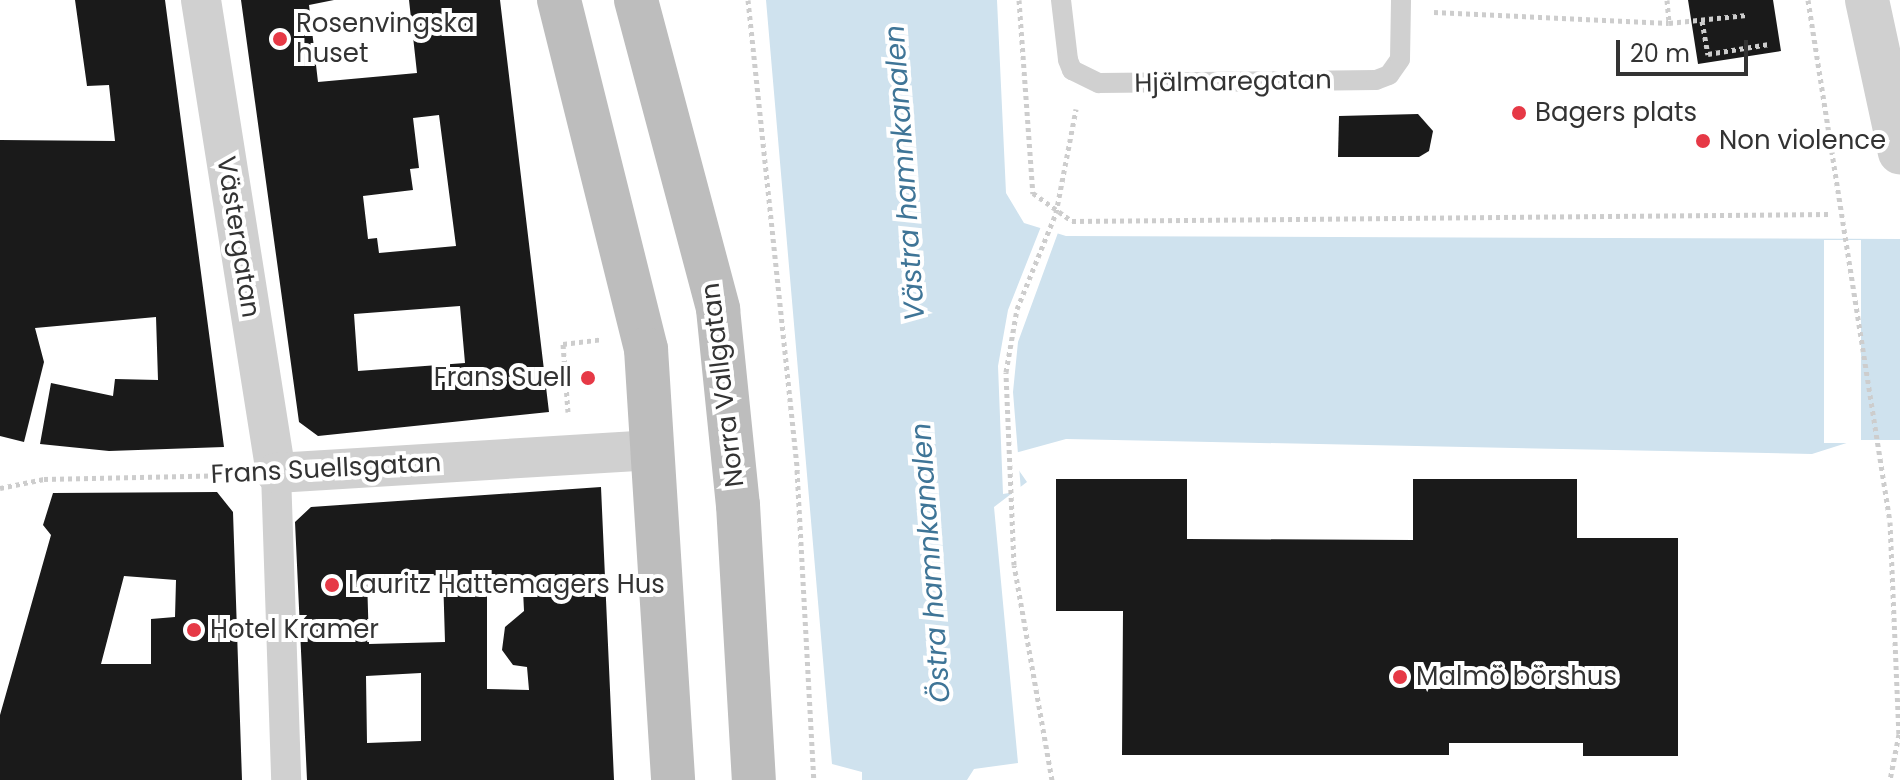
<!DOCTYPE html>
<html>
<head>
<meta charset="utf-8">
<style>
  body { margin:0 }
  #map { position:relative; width:1900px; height:780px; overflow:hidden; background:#fff; font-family:Poppins,sans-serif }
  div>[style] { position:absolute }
  .water>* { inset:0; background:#cfe2ee }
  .pier>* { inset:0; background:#fff; transform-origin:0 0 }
  .building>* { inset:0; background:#1a1a1a }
  .path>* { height:5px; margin-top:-2.5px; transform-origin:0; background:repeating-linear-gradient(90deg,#cdcdcd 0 4px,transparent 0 8px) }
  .service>* { height:20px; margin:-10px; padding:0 10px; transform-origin:10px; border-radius:10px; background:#d0d0d0 }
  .pedestrian>* { height:30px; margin:-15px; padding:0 15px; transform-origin:15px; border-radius:15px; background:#d0d0d0 }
  .minor>* { height:40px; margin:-20px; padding:0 20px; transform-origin:20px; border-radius:20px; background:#d0d0d0 }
  .tertiary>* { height:44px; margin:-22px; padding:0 22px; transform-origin:22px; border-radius:22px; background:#d0d0d0 }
  .secondary>* { height:44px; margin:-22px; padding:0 22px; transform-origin:22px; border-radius:22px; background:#bdbdbd }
  .dots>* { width:22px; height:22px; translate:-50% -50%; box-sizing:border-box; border:4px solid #fff; border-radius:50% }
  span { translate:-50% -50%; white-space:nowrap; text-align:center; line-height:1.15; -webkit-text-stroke:8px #fff; paint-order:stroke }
  .poi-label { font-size:26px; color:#333 }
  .left { translate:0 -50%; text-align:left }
  .right { translate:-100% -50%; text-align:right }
  .street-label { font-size:26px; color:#333 }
  .water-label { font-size:28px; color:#3f7597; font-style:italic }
  .scale { position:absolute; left:1616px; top:40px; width:132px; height:36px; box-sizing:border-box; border:4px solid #333; border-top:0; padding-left:10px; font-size:24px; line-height:28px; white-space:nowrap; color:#333; -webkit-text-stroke:6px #fff; paint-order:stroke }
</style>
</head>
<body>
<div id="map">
  <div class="water">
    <div style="clip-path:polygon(766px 0,997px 0,1006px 193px,1024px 223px,1066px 236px,1900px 239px,1900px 440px,1856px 440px,1812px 454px,1066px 439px,1008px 455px,1027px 482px,994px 507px,1018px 763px,974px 769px,967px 780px,862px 780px,862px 772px,832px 764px)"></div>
  </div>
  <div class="pier">
    <div style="clip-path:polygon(1042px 224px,1059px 230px,1018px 342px,1013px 392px,1021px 491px,1003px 494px,998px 366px,1008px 310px)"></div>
    <div style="left:1824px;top:240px;width:37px;height:203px"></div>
  </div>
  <div class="building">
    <div style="clip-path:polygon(75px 0,165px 0,224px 447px,109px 451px,40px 444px,51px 383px,113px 396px,115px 379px,158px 380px,156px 317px,35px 328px,44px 362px,24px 442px,0 436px,0 140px,115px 141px,109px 85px,87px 86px)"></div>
    <div style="clip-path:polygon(evenodd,241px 0,334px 0,309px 5px,318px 82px,417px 73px,409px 0,500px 0,549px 412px,318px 436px,299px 422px,241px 0,439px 115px,456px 246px,379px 253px,377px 238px,368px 239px,363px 196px,413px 190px,410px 169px,419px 168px,413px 118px,439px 115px,241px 0,460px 306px,465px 363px,358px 371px,354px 314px,460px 306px)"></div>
    <div style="clip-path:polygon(1688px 0,1773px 0,1781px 51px,1698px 64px)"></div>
    <div style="clip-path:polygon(1418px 114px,1433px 131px,1429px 151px,1419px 157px,1338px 157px,1339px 116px)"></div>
    <div style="clip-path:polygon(1056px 479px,1187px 479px,1187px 539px,1413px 540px,1413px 479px,1577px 479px,1577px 538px,1678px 538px,1678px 756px,1583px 756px,1583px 743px,1449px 743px,1449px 755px,1122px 755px,1123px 611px,1056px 611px)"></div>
    <div style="clip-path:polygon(evenodd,601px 487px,614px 780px,307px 780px,295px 522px,311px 507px,601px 487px,443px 575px,445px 642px,369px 644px,367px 578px,443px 575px,601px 487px,523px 590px,524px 611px,505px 627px,502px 650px,513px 665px,527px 667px,529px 690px,487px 689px,487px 592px,523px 590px,601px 487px,421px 673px,421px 741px,367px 743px,366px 676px,421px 673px)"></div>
    <div style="clip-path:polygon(evenodd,217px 492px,233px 512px,242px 780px,0 780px,0 715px,51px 535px,43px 525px,53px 493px,217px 492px,124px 576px,176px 580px,175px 617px,151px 619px,151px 664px,101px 664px,124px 576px)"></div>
  </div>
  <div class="path">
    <div style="left:748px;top:0;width:473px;rotate:84deg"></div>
    <div style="left:797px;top:470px;width:310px;rotate:86.9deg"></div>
    <div style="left:1019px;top:0;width:194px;rotate:85.9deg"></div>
    <div style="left:1033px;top:193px;width:48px;rotate:35.7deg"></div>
    <div style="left:1072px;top:221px;width:758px;rotate:-0.53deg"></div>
    <div style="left:1667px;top:0;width:23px;rotate:85deg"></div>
    <div style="left:1669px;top:23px;width:78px;rotate:-5.9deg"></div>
    <div style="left:1808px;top:0;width:528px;rotate:81.07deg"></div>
    <div style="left:1890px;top:522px;width:212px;rotate:87.6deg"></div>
    <div style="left:1899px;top:734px;width:47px;rotate:101.1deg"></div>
    <div style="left:1434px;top:12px;width:235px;rotate:2.7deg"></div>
    <div style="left:1702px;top:21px;width:34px;rotate:80deg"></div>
    <div style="left:1708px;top:54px;width:62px;rotate:-9.3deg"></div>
    <div style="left:568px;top:412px;width:68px;rotate:-94.2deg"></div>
    <div style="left:563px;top:344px;width:38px;rotate:-7deg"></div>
    <div style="left:0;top:488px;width:45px;rotate:-11.6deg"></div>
    <div style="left:44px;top:479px;width:191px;rotate:-1.2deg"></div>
    <div style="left:1052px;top:780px;width:218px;rotate:-100deg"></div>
    <div style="left:1014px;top:565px;width:193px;rotate:-92.4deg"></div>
    <div style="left:1006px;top:372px;width:64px;rotate:-80.1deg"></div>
    <div style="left:1017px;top:309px;width:104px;rotate:-67.9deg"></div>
    <div style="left:1056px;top:213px;width:106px;rotate:-79.1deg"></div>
  </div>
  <div class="service">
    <div style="left:1061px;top:0;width:60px;rotate:83.3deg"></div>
    <div style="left:1068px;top:60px;width:11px;rotate:68deg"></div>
    <div style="left:1072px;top:70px;width:30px;rotate:26deg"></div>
    <div style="left:1099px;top:83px;width:277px;rotate:-0.6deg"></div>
    <div style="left:1376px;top:80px;width:14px;rotate:-21deg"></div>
    <div style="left:1389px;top:75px;width:19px;rotate:-55deg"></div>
    <div style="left:1400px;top:59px;width:59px;rotate:-89deg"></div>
  </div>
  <div class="pedestrian">
    <div style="left:276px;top:473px;width:307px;rotate:88.1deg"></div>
  </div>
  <div class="minor">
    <div style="left:201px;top:0;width:479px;rotate:81deg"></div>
    <div style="left:276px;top:473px;width:378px;rotate:-3.5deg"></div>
  </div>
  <div class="tertiary">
    <div style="left:1867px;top:0;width:156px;rotate:77.8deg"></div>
  </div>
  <div class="secondary">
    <div style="left:559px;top:0;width:360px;rotate:76deg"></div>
    <div style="left:646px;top:349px;width:432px;rotate:86.4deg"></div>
    <div style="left:636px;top:0;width:320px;rotate:75.1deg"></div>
    <div style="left:718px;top:309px;width:197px;rotate:84.2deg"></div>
    <div style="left:738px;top:505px;width:275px;rotate:86.7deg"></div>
  </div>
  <div class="dots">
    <div style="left:280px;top:39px;background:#e63946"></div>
    <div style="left:1519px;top:113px;background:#e63946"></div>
    <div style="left:1703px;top:141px;background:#e63946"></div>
    <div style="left:588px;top:378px;background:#e63946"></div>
    <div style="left:332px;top:585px;background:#e63946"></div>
    <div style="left:194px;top:630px;background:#e63946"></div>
    <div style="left:1400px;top:677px;background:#e63946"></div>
  </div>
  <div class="poi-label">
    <span class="left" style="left:296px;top:39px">Rosenvingska<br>huset</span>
    <span class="left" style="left:1535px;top:113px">Bagers plats</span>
    <span class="left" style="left:1719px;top:141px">Non violence</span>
    <span class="right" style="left:572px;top:378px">Frans Suell</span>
    <span class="left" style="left:348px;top:585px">Lauritz Hattemagers Hus</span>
    <span class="left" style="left:210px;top:630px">Hotel Kramer</span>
    <span class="left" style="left:1416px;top:677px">Malmö börshus</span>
  </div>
  <div class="street-label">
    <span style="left:1233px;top:82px;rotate:-1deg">Hjälmaregatan</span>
    <span style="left:238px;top:237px;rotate:81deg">Västergatan</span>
    <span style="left:723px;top:385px;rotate:-97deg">Norra Vallgatan</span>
    <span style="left:326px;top:469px;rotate:-3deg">Frans Suellsgatan</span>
  </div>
  <div class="water-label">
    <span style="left:905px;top:173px;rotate:-94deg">Västra hamnkanalen</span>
    <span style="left:931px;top:563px;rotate:-94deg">Östra hamnkanalen</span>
  </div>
  <div class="scale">20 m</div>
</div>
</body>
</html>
